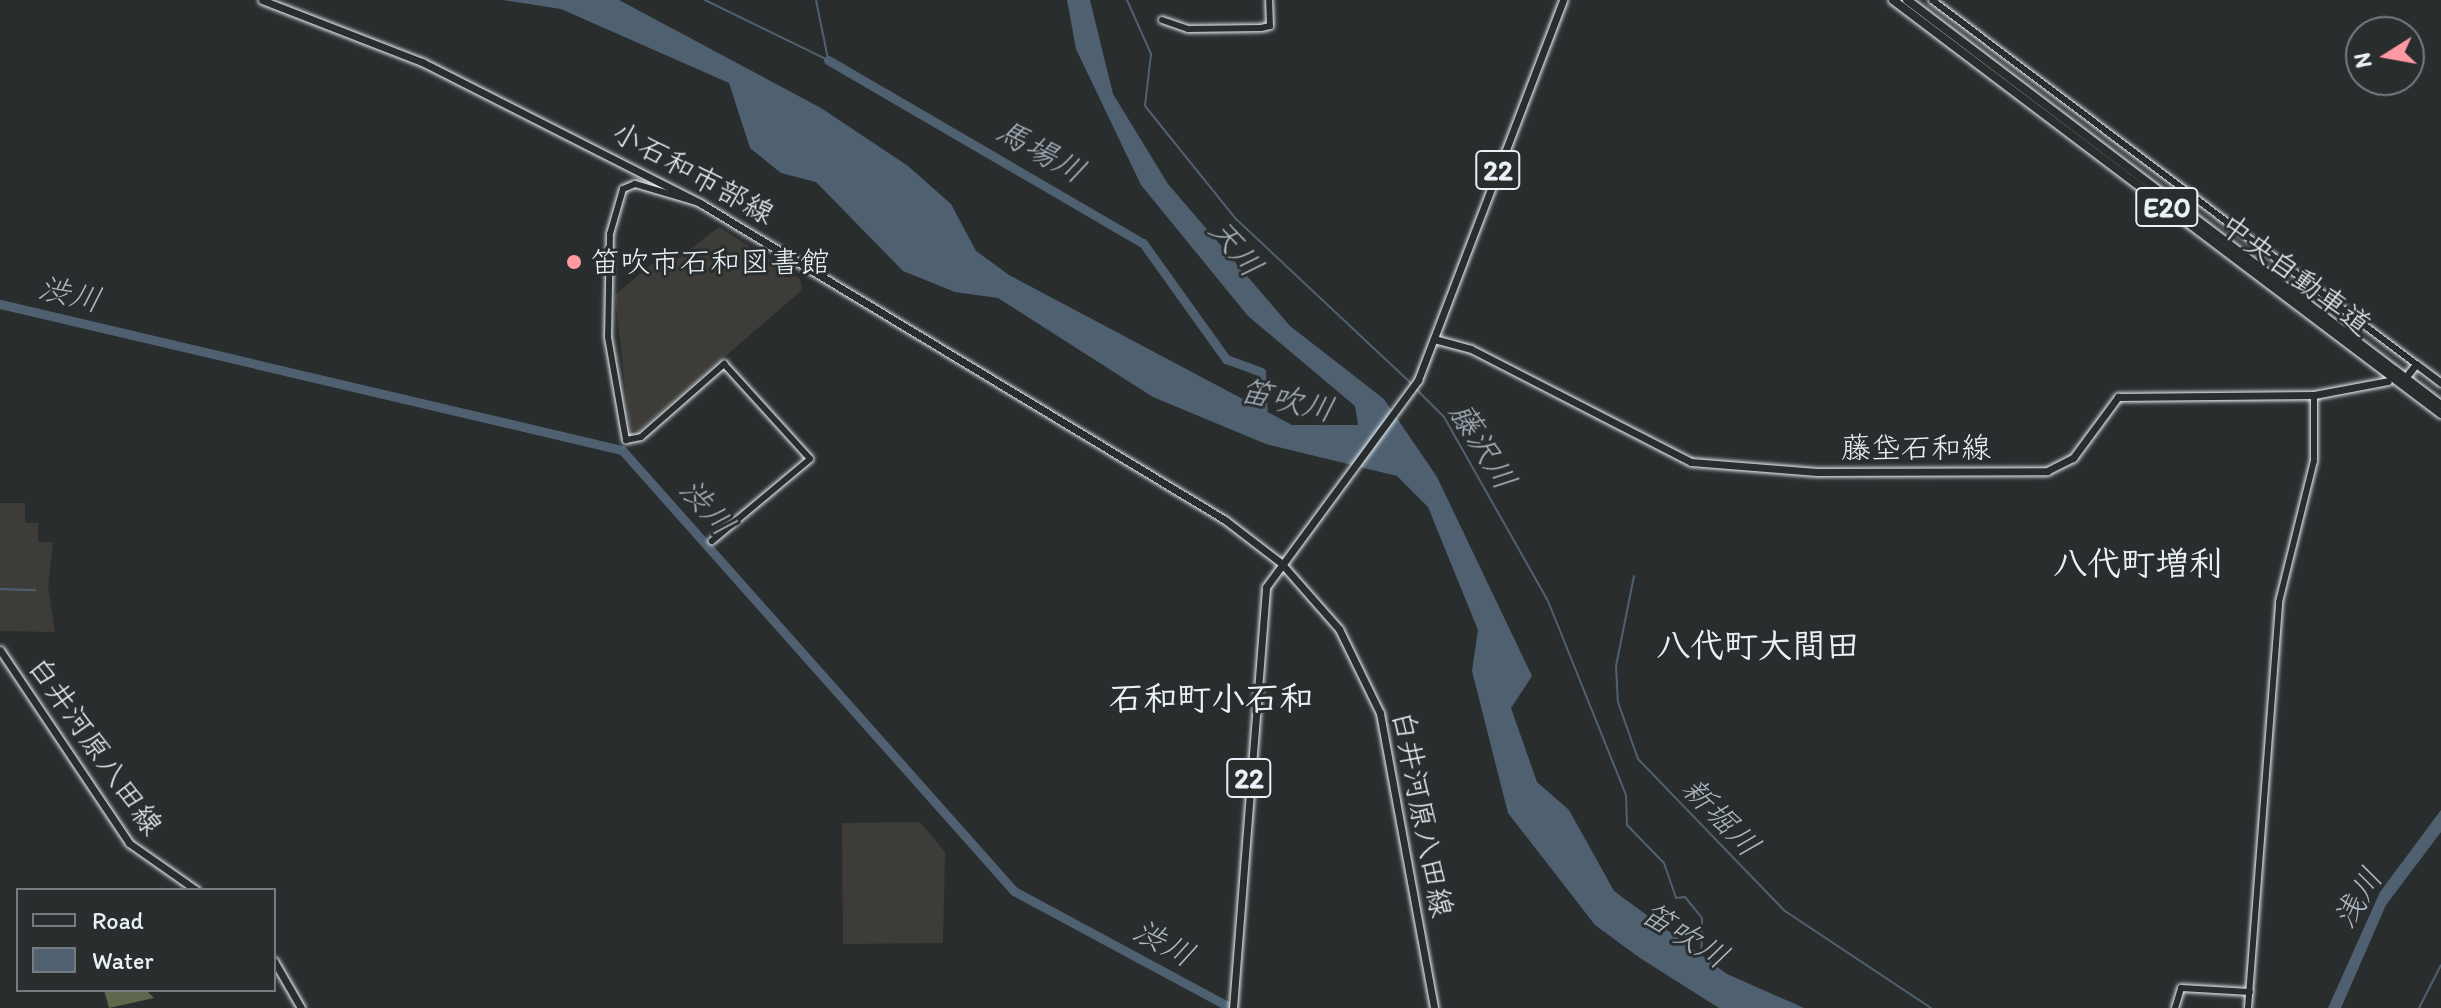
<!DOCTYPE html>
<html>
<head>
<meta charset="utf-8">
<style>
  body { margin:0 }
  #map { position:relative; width:2441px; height:1008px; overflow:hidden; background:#2a2d2e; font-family:Itim,"Klee One",sans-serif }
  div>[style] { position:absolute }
  .built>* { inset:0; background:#3d3c38 }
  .green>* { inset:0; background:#5f674d }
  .water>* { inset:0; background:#4f6171 }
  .stream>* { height:2px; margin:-1px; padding:0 1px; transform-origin:1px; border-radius:1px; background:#4f6171 }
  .river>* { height:9px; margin:-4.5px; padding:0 4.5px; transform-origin:4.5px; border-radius:4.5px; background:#4f6171 }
  .roads { filter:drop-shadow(0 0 2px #e8f1f8) drop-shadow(0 0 2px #e8f1f8) }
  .tertiary>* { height:6px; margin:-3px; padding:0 3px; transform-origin:3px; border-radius:3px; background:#2a2d2e }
  .secondary>* { height:7px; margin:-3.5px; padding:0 3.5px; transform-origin:3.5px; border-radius:3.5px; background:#2a2d2e }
  .primary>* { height:7px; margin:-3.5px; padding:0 3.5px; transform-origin:3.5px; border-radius:3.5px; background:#2a2d2e }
  .motorway>* { height:8px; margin:-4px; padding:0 4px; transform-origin:4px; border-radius:4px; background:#2a2d2e }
  .dots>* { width:22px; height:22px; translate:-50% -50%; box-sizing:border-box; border:4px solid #2a2d2e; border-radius:50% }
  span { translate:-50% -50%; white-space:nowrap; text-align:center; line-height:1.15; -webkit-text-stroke:6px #2a2d2e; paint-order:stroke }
  .shield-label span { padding:2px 6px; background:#2a2d2e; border:2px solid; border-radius:6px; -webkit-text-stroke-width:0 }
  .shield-label { font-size:28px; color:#e8f1f8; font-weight:700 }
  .street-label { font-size:30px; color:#e8f1f8 }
  .poi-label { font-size:30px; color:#e8f1f8 }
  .left { translate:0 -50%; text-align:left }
  .water-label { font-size:32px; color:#abb7c2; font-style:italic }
  .quarter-label { font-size:34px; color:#e8f1f8; font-weight:700 }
  .legend { position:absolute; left:16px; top:888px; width:260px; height:104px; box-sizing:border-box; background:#2a2d2e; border:2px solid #767b7f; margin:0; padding:10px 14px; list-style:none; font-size:24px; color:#e8f1f8 }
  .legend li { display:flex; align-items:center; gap:16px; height:40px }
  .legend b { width:40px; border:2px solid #767b7f }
  .north { position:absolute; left:2345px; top:16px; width:80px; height:80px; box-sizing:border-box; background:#2a2d2e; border:2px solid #767b7f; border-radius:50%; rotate:259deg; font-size:22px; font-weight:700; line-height:32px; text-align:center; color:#e8f1f8 }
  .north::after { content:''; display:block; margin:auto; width:28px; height:36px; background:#ff9aa2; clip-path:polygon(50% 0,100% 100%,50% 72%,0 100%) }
</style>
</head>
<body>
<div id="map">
  <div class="built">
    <div style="clip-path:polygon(719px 227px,800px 279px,802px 290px,639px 431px,630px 430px,615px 295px,666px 252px,675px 261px)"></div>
    <div style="clip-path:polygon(0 503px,25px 503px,25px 523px,38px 523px,38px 542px,53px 542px,48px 587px,55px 632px,0 631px)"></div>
    <div style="clip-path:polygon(920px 822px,945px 852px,943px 943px,843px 944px,842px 823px)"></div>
  </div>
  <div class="green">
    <div style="clip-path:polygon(104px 990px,146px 990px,154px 998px,109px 1008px)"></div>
  </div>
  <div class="water">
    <div style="clip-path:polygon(503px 0,619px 0,821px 108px,908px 166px,951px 204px,976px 251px,1009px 275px,1292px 425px,1358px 425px,1355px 406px,1248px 316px,1141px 185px,1076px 49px,1067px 0,1090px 0,1113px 94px,1168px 184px,1290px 326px,1384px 399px,1437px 477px,1532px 676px,1511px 708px,1537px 782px,1569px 810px,1614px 891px,1727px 974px,1804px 1008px,1719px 1008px,1640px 958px,1595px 925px,1508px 813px,1472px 671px,1478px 630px,1428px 507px,1397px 476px,1266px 444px,1153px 397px,998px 298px,955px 292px,903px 271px,816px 182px,781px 173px,750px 148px,729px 83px,561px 9px)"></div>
    <div style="clip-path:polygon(2441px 810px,2441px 832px,2386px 905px,2341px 1008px,2328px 1008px,2380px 892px)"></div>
  </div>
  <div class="stream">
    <div style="left:705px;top:0;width:137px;rotate:26deg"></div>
    <div style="left:816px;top:0;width:60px;rotate:78.5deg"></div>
    <div style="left:1127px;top:0;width:59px;rotate:66deg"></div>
    <div style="left:1151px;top:54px;width:52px;rotate:96.6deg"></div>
    <div style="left:1145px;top:106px;width:144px;rotate:51.2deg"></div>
    <div style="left:1235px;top:218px;width:243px;rotate:43.2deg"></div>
    <div style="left:1416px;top:389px;width:40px;rotate:45deg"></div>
    <div style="left:1444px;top:417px;width:211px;rotate:60.5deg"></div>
    <div style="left:1548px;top:601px;width:209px;rotate:68.1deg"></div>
    <div style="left:1626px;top:795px;width:30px;rotate:88deg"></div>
    <div style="left:1627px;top:825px;width:53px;rotate:45.8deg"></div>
    <div style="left:1664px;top:863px;width:37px;rotate:71deg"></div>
    <div style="left:1676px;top:898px;width:9px;rotate:-6deg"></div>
    <div style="left:1685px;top:897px;width:27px;rotate:51deg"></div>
    <div style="left:1702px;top:918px;width:39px;rotate:91deg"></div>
    <div style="left:1634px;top:576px;width:92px;rotate:101.3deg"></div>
    <div style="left:1616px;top:666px;width:36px;rotate:87deg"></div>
    <div style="left:1618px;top:702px;width:60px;rotate:70.7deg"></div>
    <div style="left:1638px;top:759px;width:211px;rotate:46deg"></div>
    <div style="left:1785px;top:911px;width:175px;rotate:33.6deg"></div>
    <div style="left:0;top:589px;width:35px;rotate:2deg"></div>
    <div style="left:2419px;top:1008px;width:48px;rotate:-62.9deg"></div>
  </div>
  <div class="river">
    <div style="left:828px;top:60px;width:364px;rotate:30.2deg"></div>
    <div style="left:1143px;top:243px;width:143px;rotate:54.4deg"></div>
    <div style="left:1226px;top:359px;width:37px;rotate:20deg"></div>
    <div style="left:1261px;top:372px;width:48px;rotate:87.6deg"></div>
    <div style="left:0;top:304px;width:639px;rotate:13.21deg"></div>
    <div style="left:622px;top:450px;width:590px;rotate:48.37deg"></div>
    <div style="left:1014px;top:891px;width:247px;rotate:28.3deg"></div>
  </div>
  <div class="roads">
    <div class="tertiary">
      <div style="left:1932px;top:0;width:606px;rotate:36.95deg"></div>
      <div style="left:1162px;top:20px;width:28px;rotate:19deg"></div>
      <div style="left:1188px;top:29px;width:73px;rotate:-0.8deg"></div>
      <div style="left:1261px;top:28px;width:9px;rotate:-13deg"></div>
      <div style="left:1270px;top:26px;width:26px;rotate:-92deg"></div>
      <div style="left:700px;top:203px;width:68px;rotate:-163.7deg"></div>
      <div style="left:635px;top:184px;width:13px;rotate:157deg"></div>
      <div style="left:623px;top:189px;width:47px;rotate:106.1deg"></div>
      <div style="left:610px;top:234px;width:103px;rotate:91.1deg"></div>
      <div style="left:608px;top:337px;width:105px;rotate:80.1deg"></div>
      <div style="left:626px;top:440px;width:15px;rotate:-11deg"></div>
      <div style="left:641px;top:437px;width:111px;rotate:-41.3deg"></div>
      <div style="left:724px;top:364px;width:128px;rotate:47.8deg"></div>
      <div style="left:810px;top:459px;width:128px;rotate:140.1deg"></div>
      <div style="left:2175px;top:1008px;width:21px;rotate:-73deg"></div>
      <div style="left:2181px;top:988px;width:69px;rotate:3.3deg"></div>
      <div style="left:2248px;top:1008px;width:407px;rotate:-85.6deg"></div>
      <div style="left:2279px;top:602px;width:145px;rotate:-76.1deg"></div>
      <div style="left:2314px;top:461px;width:66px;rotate:-90deg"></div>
    </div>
    <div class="secondary">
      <div style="left:262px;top:0;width:172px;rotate:21.2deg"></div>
      <div style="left:422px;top:62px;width:312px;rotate:26.9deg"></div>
      <div style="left:700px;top:203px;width:613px;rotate:31.12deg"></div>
      <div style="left:1225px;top:520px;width:71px;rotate:37.5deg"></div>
      <div style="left:1281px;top:563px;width:88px;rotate:48.7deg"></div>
      <div style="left:1339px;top:629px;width:93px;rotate:64deg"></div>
      <div style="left:1380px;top:713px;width:300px;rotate:79.6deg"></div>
      <div style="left:1434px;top:339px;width:38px;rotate:15deg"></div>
      <div style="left:1471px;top:349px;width:247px;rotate:27.2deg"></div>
      <div style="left:1691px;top:462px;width:126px;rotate:4.5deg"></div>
      <div style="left:1817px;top:472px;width:230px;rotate:-0.2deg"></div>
      <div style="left:2047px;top:471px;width:29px;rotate:-27deg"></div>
      <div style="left:2073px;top:458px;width:76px;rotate:-53.6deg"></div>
      <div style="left:2118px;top:397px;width:196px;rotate:-0.6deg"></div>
      <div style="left:2314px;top:395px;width:75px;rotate:-10.7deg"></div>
      <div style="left:2409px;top:373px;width:11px;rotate:-52deg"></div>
      <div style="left:2416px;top:364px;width:31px;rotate:37deg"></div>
      <div style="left:0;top:650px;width:232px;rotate:56.2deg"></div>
      <div style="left:129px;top:843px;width:82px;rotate:35deg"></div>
      <div style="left:274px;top:961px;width:54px;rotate:60.1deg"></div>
    </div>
    <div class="primary">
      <div style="left:1233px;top:1008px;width:422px;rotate:-85.5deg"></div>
      <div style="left:1266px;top:587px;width:257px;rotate:-53.7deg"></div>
      <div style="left:1418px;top:380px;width:407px;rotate:-69.1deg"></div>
    </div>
    <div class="motorway">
      <div style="left:1893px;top:0;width:687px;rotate:37.07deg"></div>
      <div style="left:1907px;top:0;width:670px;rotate:37.18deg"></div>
    </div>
  </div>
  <div class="dots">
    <div style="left:574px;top:262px;background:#ff9aa2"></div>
  </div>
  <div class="shield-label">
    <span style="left:1498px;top:170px">22</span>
    <span style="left:2167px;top:207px">E20</span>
    <span style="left:1249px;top:778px">22</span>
  </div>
  <div class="street-label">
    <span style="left:693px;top:173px;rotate:29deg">小石和市部線</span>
    <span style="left:2296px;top:275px;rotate:37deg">中央自動車道</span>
    <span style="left:1916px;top:448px">藤垈石和線</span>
    <span style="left:95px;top:746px;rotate:55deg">白井河原八田線</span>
    <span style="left:1422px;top:814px;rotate:79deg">白井河原八田線</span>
  </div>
  <div class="poi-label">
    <span class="left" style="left:590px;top:262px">笛吹市石和図書館</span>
  </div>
  <div class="water-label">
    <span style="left:1041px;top:151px;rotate:29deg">馬場川</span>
    <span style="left:1236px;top:248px;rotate:50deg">天川</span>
    <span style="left:70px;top:294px;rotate:13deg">渋川</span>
    <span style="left:1287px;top:400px;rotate:13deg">笛吹川</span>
    <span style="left:1483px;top:446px;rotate:58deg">藤沢川</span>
    <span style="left:707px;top:507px;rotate:48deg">渋川</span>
    <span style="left:1721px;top:817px;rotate:46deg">新堀川</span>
    <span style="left:2358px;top:898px;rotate:-59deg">浅川</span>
    <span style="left:1685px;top:935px;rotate:32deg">笛吹川</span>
    <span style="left:1164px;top:943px;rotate:28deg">渋川</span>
  </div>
  <div class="quarter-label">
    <span style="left:2138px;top:564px">八代町増利</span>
    <span style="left:1758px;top:646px">八代町大間田</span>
    <span style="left:1211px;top:699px">石和町小石和</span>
  </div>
  <ul class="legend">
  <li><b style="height:10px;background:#2a2d2e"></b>Road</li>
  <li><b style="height:22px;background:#4f6171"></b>Water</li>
  </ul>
  <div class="north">N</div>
</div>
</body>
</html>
